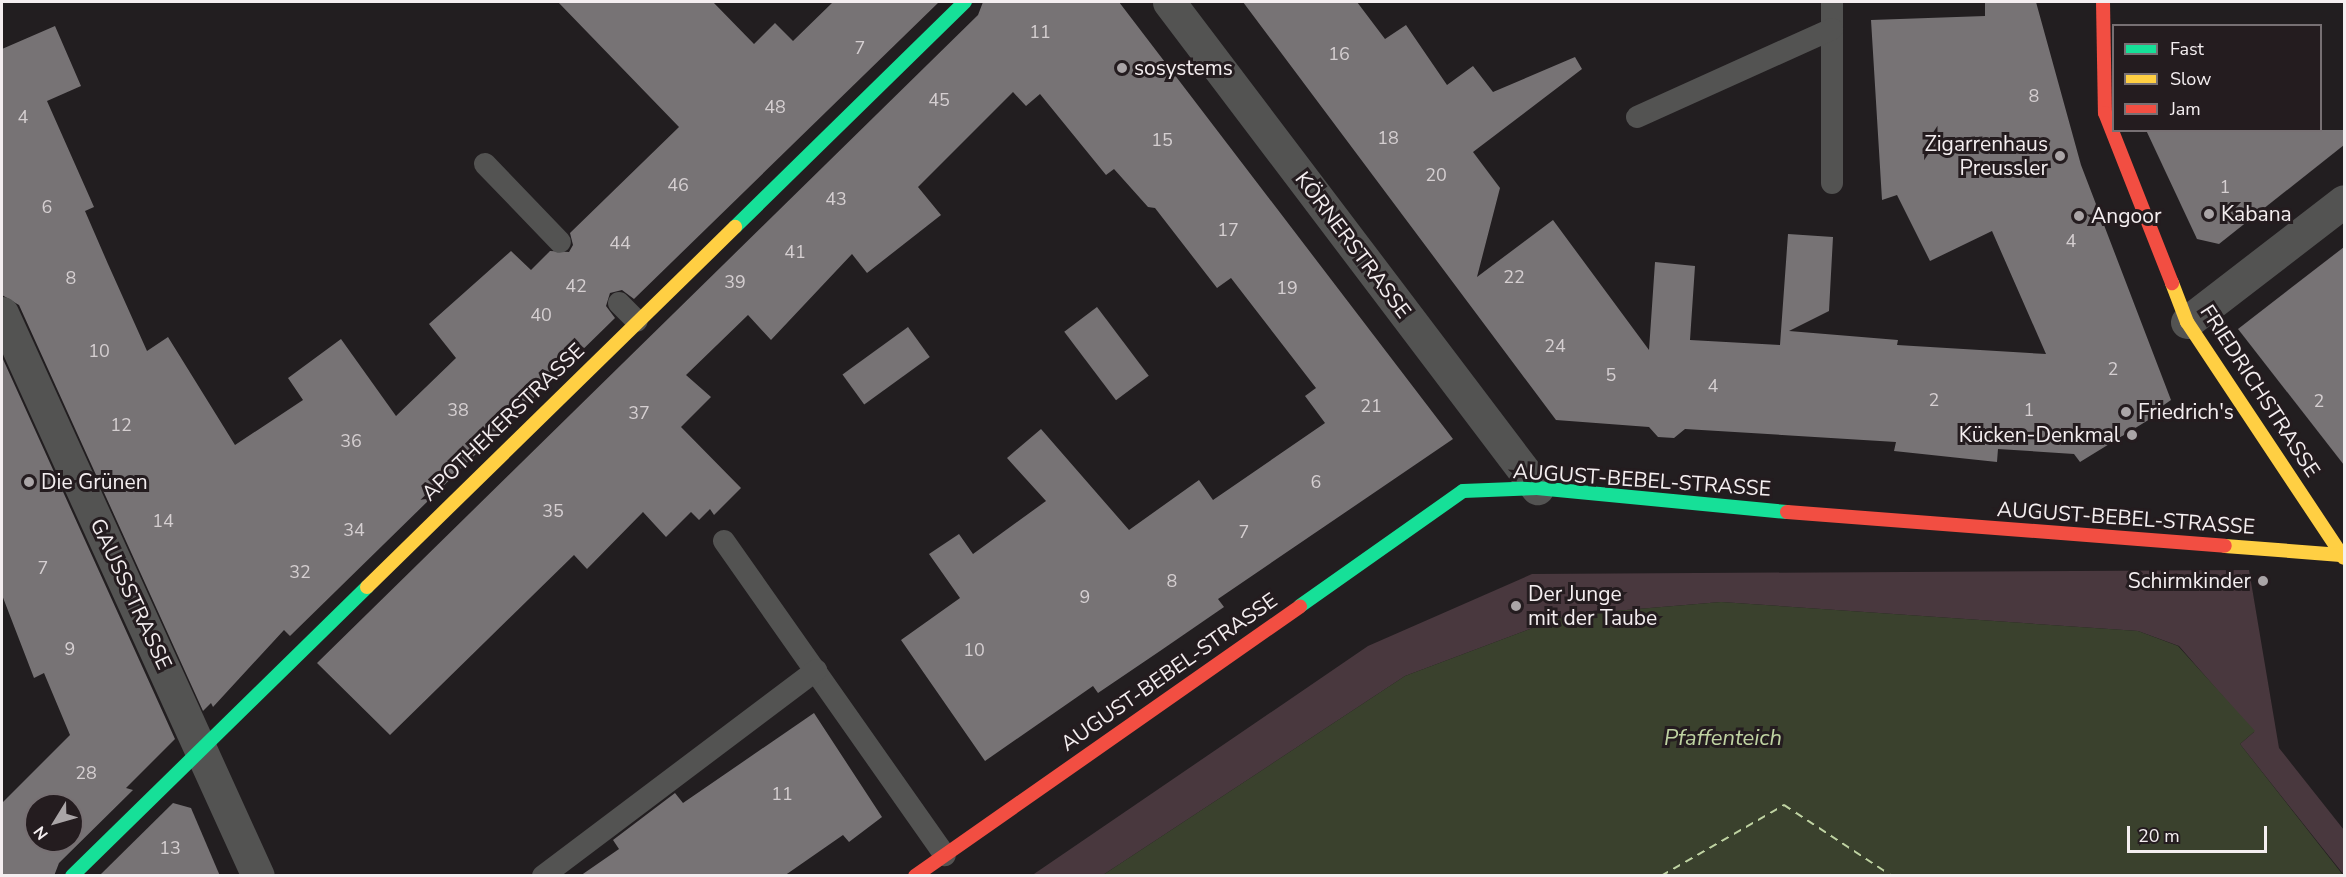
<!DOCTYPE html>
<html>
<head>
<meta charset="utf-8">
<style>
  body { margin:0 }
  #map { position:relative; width:2346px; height:877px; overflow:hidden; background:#221e20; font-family:"Nunito Sans",sans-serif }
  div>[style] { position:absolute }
  .green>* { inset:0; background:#49383e }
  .water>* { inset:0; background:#3a412d }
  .ferry>* { height:1.5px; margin-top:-0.75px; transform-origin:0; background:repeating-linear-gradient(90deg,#bfd3a2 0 8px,transparent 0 14px) }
  .building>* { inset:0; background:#777375; transform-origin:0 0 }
  .lane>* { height:22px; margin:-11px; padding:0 11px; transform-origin:11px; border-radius:11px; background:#535352 }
  .street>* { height:33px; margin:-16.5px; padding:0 16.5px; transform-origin:16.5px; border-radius:16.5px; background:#535352 }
  .fast>* { height:14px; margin:-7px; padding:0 7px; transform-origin:7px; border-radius:7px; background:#16e098 }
  .slow>* { height:14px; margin:-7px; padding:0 7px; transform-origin:7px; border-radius:7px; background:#ffcf43 }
  .jam>* { height:14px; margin:-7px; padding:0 7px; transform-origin:7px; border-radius:7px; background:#f24e42 }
  .dots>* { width:16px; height:16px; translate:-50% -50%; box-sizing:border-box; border:3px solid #241c1f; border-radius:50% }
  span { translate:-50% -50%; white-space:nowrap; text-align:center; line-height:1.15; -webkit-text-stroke:6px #241c1f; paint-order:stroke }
  .number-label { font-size:18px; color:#d5cfd1 }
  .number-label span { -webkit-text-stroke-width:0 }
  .poi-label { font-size:21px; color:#f4eef0 }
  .left { translate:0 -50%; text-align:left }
  .right { translate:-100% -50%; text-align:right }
  .street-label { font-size:21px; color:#f4eef0 }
  .water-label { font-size:22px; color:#bfd3a2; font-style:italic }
  .frame { position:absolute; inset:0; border:3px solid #f4eef0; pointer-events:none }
  .legend { position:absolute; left:2112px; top:24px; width:210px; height:108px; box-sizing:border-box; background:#241c1f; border:2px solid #777073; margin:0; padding:8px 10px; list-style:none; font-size:18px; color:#f4eef0 }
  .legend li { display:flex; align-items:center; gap:12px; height:30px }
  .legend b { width:30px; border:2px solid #777073 }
  .north { position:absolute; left:24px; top:793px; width:60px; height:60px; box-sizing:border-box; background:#241c1f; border:2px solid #777073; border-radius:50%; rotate:233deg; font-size:16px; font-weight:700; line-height:24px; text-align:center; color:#f4eef0 }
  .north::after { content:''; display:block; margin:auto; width:21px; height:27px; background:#aaa5a7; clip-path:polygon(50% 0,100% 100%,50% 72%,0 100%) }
  .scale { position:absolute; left:2127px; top:826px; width:140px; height:27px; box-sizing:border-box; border:3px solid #f4eef0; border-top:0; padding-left:8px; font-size:18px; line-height:21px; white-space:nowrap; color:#f4eef0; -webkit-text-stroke:4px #241c1f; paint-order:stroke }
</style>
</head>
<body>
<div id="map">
  <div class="green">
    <div style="clip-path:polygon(2249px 570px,2279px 748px,2344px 830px,2344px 875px,2240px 744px,2254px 732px,2179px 646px,2138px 631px,1721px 602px,1567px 615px,1405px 676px,1103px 875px,1031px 876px,1368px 646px,1532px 574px)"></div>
  </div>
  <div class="water">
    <div style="clip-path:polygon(1721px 602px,2138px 631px,2178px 646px,2255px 731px,2240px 744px,2343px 875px,1103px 875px,1405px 676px,1567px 615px)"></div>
  </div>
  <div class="ferry">
    <div style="left:1661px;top:876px;width:142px;rotate:-30deg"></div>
    <div style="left:1784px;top:805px;width:129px;rotate:33.3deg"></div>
  </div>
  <div class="building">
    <div style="clip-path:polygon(558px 2px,713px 2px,754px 44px,775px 23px,793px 41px,833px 2px,939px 2px,634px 299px,622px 290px,610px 293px,606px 306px,615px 318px,290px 636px,284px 630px,213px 707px,211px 703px,203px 711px,19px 305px,2px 295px,2px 49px,55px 26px,81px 86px,47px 101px,94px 207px,85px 211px,108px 264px,147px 351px,168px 337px,235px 445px,303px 400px,288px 378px,341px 339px,396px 416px,456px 358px,429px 324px,511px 251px,531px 270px,550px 251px,569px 252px,573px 245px,570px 233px,679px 127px)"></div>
    <div style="clip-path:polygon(983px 2px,1119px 2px,1453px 439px,1218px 599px,1224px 607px,1160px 651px,1098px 693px,1093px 686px,985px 761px,901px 640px,960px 598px,929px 554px,959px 534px,973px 554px,1046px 501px,1007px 458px,1041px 429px,1129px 530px,1199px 480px,1213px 500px,1325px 423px,1305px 396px,1316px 388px,1231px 278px,1217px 288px,1155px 208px,1148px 207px,1114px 169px,1106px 175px,1040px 94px,1026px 106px,1013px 92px,918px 187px,941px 215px,867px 273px,852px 254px,771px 340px,748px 315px,686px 375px,711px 397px,681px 427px,741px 488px,714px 515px,710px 509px,699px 520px,691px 512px,666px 537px,643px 512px,587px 569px,574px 555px,390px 735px,317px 663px,978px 15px)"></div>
    <div style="clip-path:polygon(1243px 2px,1357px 2px,1385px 39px,1406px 25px,1447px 85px,1473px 66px,1493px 92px,1575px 57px,1582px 69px,1473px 152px,1500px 188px,1477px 277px,1553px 220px,1649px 350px,1655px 262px,1695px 266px,1690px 340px,1780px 345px,1788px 234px,1833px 237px,1829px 311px,1789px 331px,1898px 340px,1897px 345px,2046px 354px,1992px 231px,1930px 261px,1897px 195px,1882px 200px,1871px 20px,1985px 16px,1985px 2px,2036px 2px,2081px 165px,2171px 400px,2148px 416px,2150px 419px,2080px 462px,2074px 454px,1998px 449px,1997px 462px,1894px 451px,1896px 442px,1685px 429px,1674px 438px,1658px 437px,1649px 427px,1556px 420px)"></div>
    <div style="clip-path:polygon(2146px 130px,2344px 130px,2344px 145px,2219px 244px,2197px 239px)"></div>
    <div style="clip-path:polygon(2344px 247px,2344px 465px,2238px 329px)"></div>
    <div style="left:1097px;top:307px;width:86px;height:41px;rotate:53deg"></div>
    <div style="left:908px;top:327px;width:37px;height:81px;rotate:54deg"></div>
    <div style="clip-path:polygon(evenodd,2px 357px,175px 739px,126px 788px,133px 790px,59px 863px,54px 876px,2px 876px,2px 803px,70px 735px,44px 673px,34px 678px,2px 595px,2px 357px,36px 805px,72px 805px,72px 841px,36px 841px,36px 805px)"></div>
    <div style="clip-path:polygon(814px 713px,882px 817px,849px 842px,843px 835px,784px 876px,580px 876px,619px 849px,613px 840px,675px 793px,683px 803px)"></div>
    <div style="clip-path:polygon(173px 803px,191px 808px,220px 876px,99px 876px)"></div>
  </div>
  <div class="lane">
    <div style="left:1832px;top:2px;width:181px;rotate:90deg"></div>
    <div style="left:1637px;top:117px;width:214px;rotate:-24.3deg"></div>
    <div style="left:485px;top:164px;width:108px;rotate:46.1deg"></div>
    <div style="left:619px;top:303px;width:25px;rotate:45deg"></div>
    <div style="left:724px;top:541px;width:384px;rotate:54.9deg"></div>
    <div style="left:543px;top:876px;width:342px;rotate:-37deg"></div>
  </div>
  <div class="street">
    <div style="left:1169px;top:2px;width:610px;rotate:52.87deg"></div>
    <div style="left:2px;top:313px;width:618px;rotate:65.55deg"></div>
    <div style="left:2187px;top:322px;width:198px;rotate:-37.6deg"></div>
  </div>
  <div class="fast">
    <div style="left:735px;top:227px;width:322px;rotate:-44.4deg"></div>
    <div style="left:1300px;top:606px;width:199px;rotate:-35.2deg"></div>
    <div style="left:1463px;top:491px;width:74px;rotate:-2.3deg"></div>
    <div style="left:1537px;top:488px;width:251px;rotate:5.5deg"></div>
    <div style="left:72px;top:876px;width:413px;rotate:-44.4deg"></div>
  </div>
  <div class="slow">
    <div style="left:2172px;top:283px;width:42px;rotate:69deg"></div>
    <div style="left:2187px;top:322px;width:283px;rotate:56.4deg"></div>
    <div style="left:2225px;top:546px;width:116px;rotate:4.4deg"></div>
    <div style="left:367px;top:587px;width:515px;rotate:-44.37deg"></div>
  </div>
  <div class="jam">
    <div style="left:2103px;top:2px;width:111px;rotate:89deg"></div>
    <div style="left:2105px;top:113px;width:183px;rotate:68.5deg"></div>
    <div style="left:1787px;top:512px;width:439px;rotate:4.4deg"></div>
    <div style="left:915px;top:876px;width:470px;rotate:-35deg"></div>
  </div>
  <div class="dots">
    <div style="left:1122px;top:68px;background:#aaa5a7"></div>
    <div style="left:2060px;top:156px;background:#aaa5a7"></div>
    <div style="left:2209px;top:214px;background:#aaa5a7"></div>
    <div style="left:2079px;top:216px;background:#aaa5a7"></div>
    <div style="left:2126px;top:412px;background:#aaa5a7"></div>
    <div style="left:2132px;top:435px;background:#aaa5a7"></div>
    <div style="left:29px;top:482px;background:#aaa5a7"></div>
    <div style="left:2263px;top:581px;background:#aaa5a7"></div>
    <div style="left:1516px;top:606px;background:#aaa5a7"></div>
  </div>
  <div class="number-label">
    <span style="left:1040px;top:32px">11</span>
    <span style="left:860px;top:48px">7</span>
    <span style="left:1339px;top:54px">16</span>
    <span style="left:2034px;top:96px">8</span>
    <span style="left:939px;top:100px">45</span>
    <span style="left:775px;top:107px">48</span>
    <span style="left:23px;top:117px">4</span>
    <span style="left:1388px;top:138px">18</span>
    <span style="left:1162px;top:140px">15</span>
    <span style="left:1436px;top:175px">20</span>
    <span style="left:678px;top:185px">46</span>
    <span style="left:2225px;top:187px">1</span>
    <span style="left:836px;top:199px">43</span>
    <span style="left:47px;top:207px">6</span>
    <span style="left:1228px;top:230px">17</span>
    <span style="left:2071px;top:241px">4</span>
    <span style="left:620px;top:243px">44</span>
    <span style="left:795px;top:252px">41</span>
    <span style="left:1514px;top:277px">22</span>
    <span style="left:71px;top:278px">8</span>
    <span style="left:735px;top:282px">39</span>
    <span style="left:576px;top:286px">42</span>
    <span style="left:1287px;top:288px">19</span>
    <span style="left:541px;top:315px">40</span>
    <span style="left:1555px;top:346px">24</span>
    <span style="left:99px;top:351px">10</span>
    <span style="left:2113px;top:369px">2</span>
    <span style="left:1611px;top:375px">5</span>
    <span style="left:1713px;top:386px">4</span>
    <span style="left:1934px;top:400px">2</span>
    <span style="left:2319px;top:401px">2</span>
    <span style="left:1371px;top:406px">21</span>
    <span style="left:458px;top:410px">38</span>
    <span style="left:2029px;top:410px">1</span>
    <span style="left:639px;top:413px">37</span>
    <span style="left:121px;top:425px">12</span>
    <span style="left:351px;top:441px">36</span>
    <span style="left:1316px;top:482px">6</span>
    <span style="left:553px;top:511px">35</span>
    <span style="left:163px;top:521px">14</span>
    <span style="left:354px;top:530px">34</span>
    <span style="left:1244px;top:532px">7</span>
    <span style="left:43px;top:568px">7</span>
    <span style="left:300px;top:572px">32</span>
    <span style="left:1172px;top:581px">8</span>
    <span style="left:1085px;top:597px">9</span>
    <span style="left:70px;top:649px">9</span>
    <span style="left:974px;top:650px">10</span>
    <span style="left:86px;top:773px">28</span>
    <span style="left:782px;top:794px">11</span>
    <span style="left:170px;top:848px">13</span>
  </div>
  <div class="poi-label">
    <span class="left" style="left:1134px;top:68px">sosystems</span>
    <span class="right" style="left:2048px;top:156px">Zigarrenhaus<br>Preussler</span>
    <span class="left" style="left:2221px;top:214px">Kabana</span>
    <span class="left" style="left:2091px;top:216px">Angoor</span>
    <span class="left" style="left:2138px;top:412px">Friedrich's</span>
    <span class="right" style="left:2120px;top:435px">Kücken-Denkmal</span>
    <span class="left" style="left:41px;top:482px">Die Grünen</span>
    <span class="right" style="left:2251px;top:581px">Schirmkinder</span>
    <span class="left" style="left:1528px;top:606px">Der Junge<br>mit der Taube</span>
  </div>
  <div class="street-label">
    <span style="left:1353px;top:245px;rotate:53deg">KÖRNERSTRASSE</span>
    <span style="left:2260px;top:391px;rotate:57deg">FRIEDRICHSTRASSE</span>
    <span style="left:503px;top:422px;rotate:-44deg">APOTHEKERSTRASSE</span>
    <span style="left:1642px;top:480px;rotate:4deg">AUGUST-BEBEL-STRASSE</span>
    <span style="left:2126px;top:518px;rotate:4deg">AUGUST-BEBEL-STRASSE</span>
    <span style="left:131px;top:594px;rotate:65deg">GAUSSSTRASSE</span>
    <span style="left:1169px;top:672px;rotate:-35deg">AUGUST-BEBEL-STRASSE</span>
  </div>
  <div class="water-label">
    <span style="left:1723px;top:739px">Pfaffenteich</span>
  </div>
  <div class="frame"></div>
  <ul class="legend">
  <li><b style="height:8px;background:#16e098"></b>Fast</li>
  <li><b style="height:8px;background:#ffcf43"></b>Slow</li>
  <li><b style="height:8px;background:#f24e42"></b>Jam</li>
  </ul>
  <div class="north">N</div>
  <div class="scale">20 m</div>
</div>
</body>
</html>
